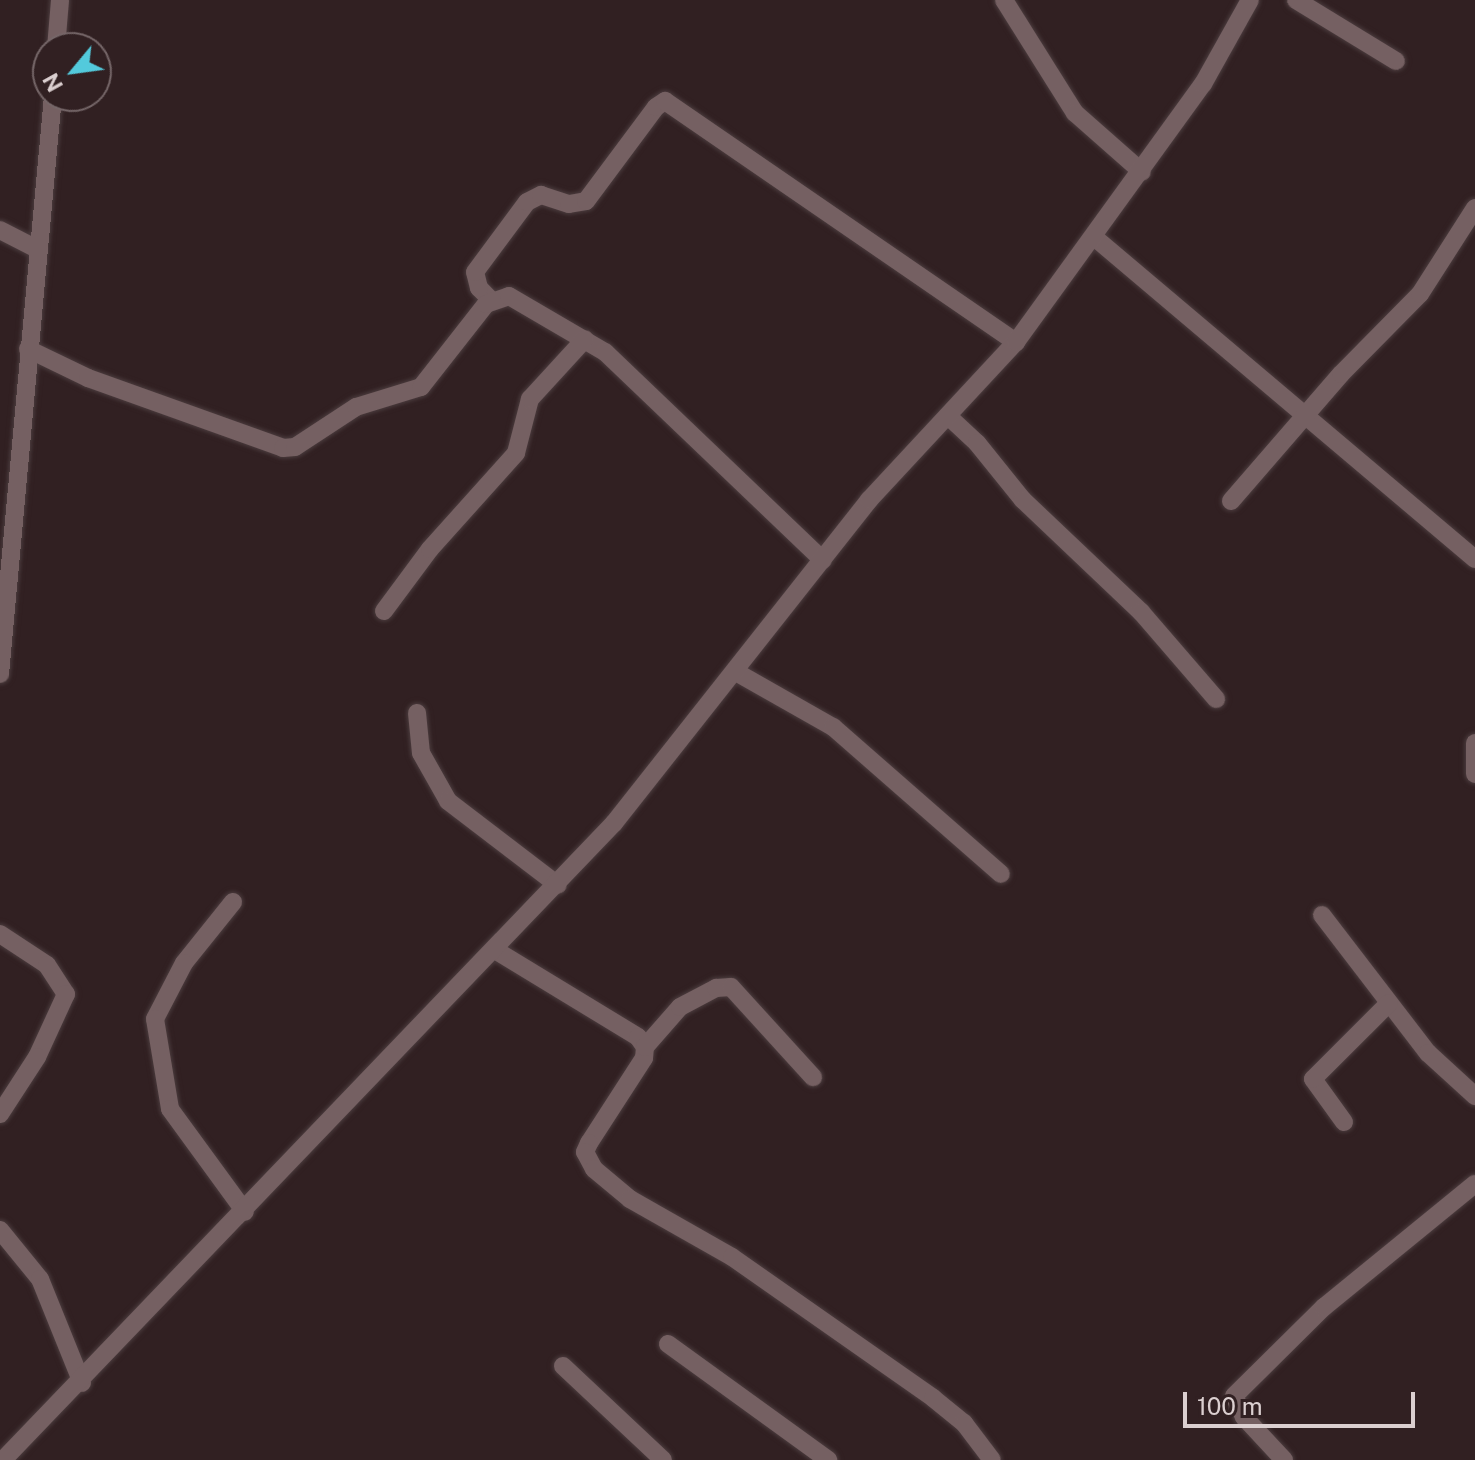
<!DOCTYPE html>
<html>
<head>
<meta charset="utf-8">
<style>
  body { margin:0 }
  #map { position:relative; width:1475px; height:1460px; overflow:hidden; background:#312022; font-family:"Public Sans",sans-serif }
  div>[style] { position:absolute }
  .roads { filter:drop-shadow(0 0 2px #4b3c3e) drop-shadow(0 0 2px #4b3c3e) }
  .minor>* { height:18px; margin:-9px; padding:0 9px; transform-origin:9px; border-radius:9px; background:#756062 }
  span { translate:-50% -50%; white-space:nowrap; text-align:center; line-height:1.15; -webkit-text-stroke:6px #312022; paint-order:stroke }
  .north { position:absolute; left:32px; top:32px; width:80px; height:80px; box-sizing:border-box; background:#312022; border:2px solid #756668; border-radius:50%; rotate:241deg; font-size:22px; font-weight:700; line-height:32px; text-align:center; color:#dbcfd0 }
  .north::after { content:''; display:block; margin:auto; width:28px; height:36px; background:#53cadc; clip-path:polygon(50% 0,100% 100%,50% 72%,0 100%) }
  .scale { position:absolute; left:1183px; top:1392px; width:232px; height:36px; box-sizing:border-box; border:4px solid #dbcfd0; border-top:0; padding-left:10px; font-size:24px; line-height:28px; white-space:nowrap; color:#dbcfd0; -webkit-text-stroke:6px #312022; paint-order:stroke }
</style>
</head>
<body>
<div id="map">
  <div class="roads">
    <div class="minor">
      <div style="left:1004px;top:0;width:133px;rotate:57.9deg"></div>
      <div style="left:1075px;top:113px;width:89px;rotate:41.4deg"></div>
      <div style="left:1296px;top:0;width:117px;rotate:31.4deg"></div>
      <div style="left:56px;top:48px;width:48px;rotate:-85.2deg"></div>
      <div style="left:0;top:230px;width:42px;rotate:27.2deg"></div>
      <div style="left:1094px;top:237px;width:499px;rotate:40.2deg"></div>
      <div style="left:491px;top:300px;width:17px;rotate:-135deg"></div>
      <div style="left:479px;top:288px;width:16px;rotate:-104deg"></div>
      <div style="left:475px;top:272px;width:87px;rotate:-53.4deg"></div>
      <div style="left:527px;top:202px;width:16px;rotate:-27deg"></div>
      <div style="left:541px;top:195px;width:29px;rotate:18deg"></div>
      <div style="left:569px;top:204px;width:17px;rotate:-10deg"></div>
      <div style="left:586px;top:201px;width:117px;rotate:-53.3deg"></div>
      <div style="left:656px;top:107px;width:11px;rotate:-34deg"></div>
      <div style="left:665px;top:101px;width:426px;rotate:34.5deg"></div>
      <div style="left:28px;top:349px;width:67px;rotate:25.8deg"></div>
      <div style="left:88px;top:378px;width:207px;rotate:19.7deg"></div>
      <div style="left:283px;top:448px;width:12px;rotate:-5deg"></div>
      <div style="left:295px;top:447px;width:73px;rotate:-33.3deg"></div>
      <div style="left:356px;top:407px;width:68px;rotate:-17.1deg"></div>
      <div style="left:421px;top:387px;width:105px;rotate:-51.9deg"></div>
      <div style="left:486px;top:304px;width:24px;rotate:-19deg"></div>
      <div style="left:509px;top:296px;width:111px;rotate:30.3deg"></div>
      <div style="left:605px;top:352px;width:301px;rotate:43.7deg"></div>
      <div style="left:948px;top:416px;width:40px;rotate:43deg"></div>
      <div style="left:977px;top:443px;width:73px;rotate:51.1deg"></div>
      <div style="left:1023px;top:500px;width:163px;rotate:43.5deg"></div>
      <div style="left:1141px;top:612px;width:115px;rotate:49.2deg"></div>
      <div style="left:1231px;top:501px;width:168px;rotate:-49.1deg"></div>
      <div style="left:1341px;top:374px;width:112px;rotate:-45.4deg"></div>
      <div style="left:1420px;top:294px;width:102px;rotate:-57.4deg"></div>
      <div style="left:384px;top:611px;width:77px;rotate:-53.4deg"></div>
      <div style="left:430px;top:549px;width:129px;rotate:-48.1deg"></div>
      <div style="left:516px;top:453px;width:56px;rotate:-75.5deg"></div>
      <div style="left:530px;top:399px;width:81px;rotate:-47.5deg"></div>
      <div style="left:736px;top:672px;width:112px;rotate:29.6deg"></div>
      <div style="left:833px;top:727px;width:223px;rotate:41.2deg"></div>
      <div style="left:0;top:674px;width:580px;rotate:-84.76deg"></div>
      <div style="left:417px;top:713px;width:40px;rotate:84.3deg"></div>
      <div style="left:421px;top:753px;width:55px;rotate:60.6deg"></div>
      <div style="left:448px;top:801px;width:138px;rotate:37.4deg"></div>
      <div style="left:1475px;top:743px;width:31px;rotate:90deg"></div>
      <div style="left:233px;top:902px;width:78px;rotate:128.8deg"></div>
      <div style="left:184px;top:963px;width:63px;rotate:117.4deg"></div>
      <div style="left:155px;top:1019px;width:91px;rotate:80.5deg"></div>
      <div style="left:170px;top:1109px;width:127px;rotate:53.9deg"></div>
      <div style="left:1322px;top:915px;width:174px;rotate:52.5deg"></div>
      <div style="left:1428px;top:1053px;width:64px;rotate:42.5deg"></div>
      <div style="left:0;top:934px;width:56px;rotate:33.4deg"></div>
      <div style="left:47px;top:965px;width:35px;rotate:57deg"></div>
      <div style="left:66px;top:994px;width:69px;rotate:114.7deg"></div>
      <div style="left:37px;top:1057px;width:68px;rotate:123deg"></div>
      <div style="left:495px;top:950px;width:167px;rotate:31.3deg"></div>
      <div style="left:638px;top:1037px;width:12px;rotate:55deg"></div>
      <div style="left:645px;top:1047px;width:11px;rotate:95deg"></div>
      <div style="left:644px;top:1058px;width:101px;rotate:122.9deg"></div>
      <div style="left:589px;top:1143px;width:10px;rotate:114deg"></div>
      <div style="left:585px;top:1152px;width:19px;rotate:62deg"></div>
      <div style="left:594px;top:1169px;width:47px;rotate:39.8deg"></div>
      <div style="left:630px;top:1199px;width:117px;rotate:29.6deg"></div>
      <div style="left:732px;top:1257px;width:246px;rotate:35deg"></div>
      <div style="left:933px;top:1398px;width:40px;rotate:39deg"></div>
      <div style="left:964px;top:1423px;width:46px;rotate:52.9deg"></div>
      <div style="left:645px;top:1047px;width:53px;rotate:-48.8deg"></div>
      <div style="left:680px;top:1007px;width:41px;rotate:-27.8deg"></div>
      <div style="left:716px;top:988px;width:15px;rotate:-4deg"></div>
      <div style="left:731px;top:987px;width:122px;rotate:47.7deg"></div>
      <div style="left:1344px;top:1122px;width:53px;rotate:-125.8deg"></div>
      <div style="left:1313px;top:1079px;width:107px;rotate:-45deg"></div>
      <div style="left:0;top:1230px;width:63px;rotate:50.8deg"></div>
      <div style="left:40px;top:1279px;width:112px;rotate:68deg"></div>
      <div style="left:668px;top:1344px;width:198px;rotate:35.9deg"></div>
      <div style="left:563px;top:1366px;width:137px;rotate:43.2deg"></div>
      <div style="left:3px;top:1460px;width:883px;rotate:-46.19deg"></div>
      <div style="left:614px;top:823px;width:412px;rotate:-51.7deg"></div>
      <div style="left:869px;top:500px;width:216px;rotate:-47.1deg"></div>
      <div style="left:1016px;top:342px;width:319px;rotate:-54.1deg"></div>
      <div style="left:1203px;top:84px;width:96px;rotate:-60.8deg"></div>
      <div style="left:1284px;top:1460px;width:59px;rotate:-132.9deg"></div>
      <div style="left:1244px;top:1417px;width:23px;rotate:-115deg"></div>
      <div style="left:1234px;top:1396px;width:127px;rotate:-44.7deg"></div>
      <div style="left:1324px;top:1307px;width:195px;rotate:-39.2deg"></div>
    </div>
  </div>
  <div class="north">N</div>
  <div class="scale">100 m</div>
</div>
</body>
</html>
